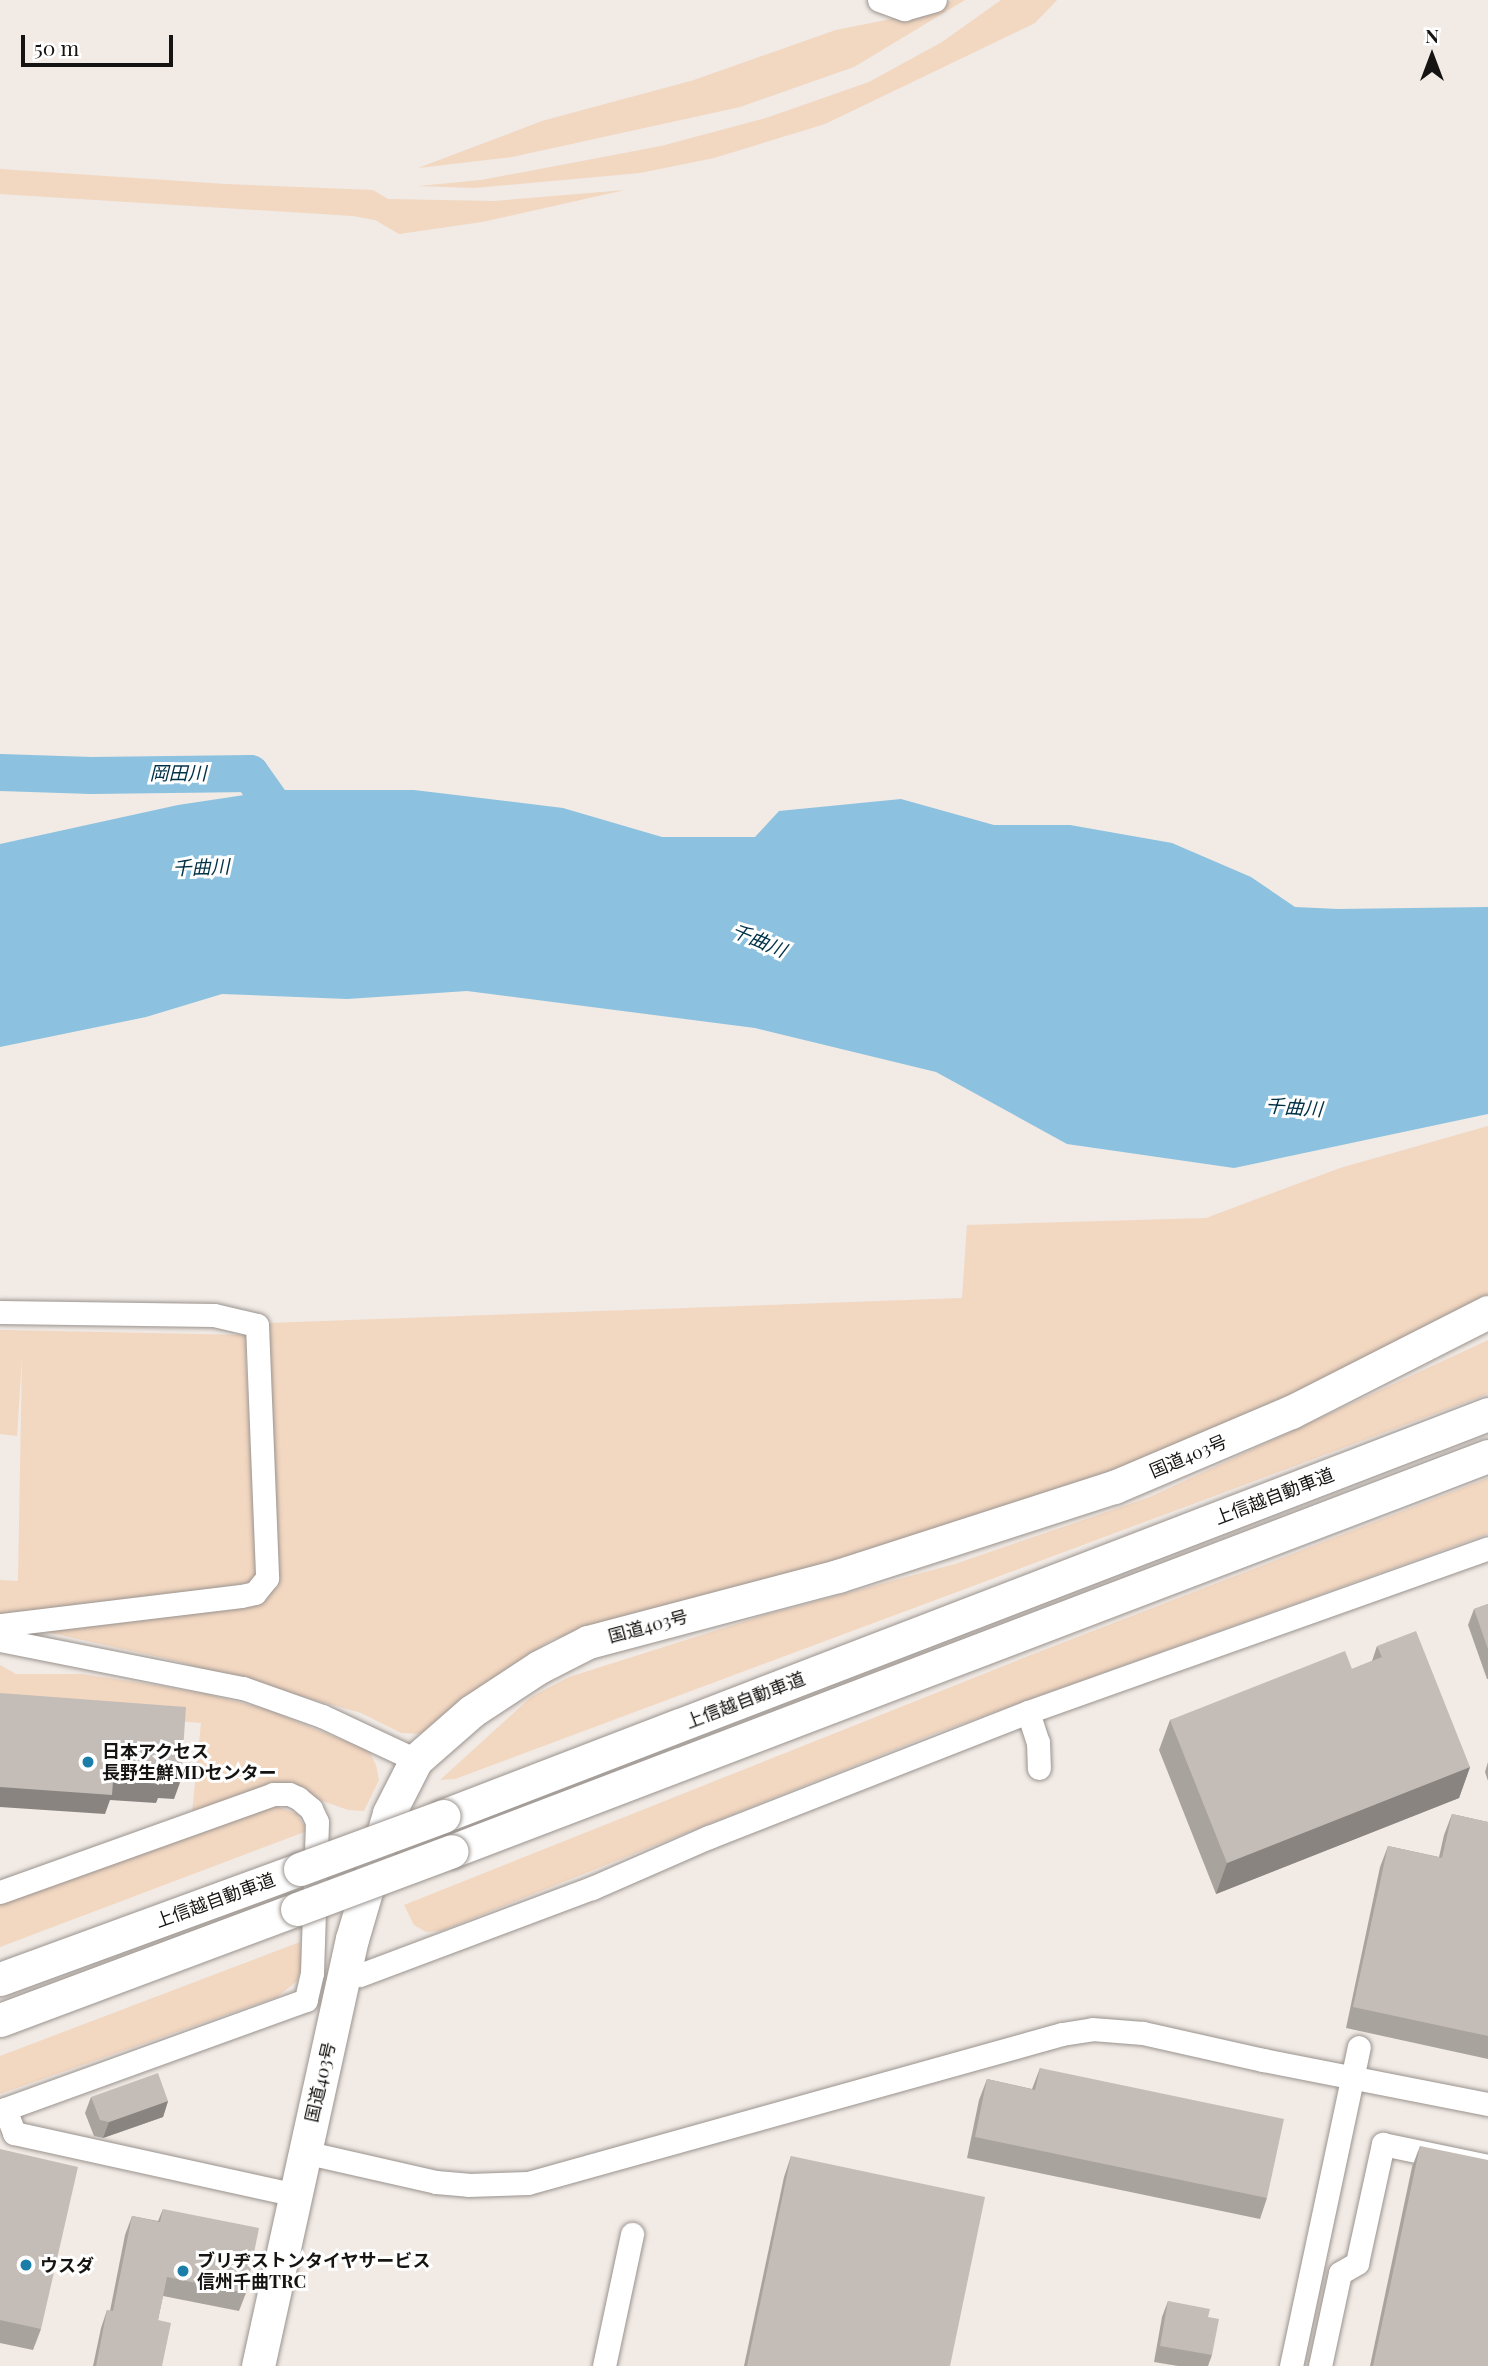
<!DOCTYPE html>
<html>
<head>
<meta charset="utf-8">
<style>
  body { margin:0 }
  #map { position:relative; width:1488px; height:2366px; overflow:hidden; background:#f1eae5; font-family:"Playfair Display","Noto Sans JP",serif }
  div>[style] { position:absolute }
  .green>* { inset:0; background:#f2d7c1 }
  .water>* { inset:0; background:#8cc2e0 }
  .river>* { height:37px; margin:-18.5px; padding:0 18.5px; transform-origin:18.5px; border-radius:18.5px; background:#8cc2e0 }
  .roads { filter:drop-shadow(0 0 2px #9a938e) drop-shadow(0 0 2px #9a938e) }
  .minor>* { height:23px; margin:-11.5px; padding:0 11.5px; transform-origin:11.5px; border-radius:11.5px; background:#fff }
  .highway>* { height:33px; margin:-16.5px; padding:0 16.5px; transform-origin:16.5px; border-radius:16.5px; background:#fff }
  .bridges { filter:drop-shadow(0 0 2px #9a938e) drop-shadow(0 0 2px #9a938e) }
  .highway-bridge>* { height:33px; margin:-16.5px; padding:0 16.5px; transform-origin:16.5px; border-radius:16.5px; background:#fff }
  .wall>* { inset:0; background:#a9a39d }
  .shaded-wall>* { inset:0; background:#898480 }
  .building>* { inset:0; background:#c4bdb7 }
  .dots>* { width:19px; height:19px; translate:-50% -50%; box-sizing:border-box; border:4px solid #fff; border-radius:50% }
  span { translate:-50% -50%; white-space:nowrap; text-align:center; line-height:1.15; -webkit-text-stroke:6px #fff; paint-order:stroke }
  .street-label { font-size:18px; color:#161412 }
  .poi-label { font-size:18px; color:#161412; font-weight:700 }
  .left { translate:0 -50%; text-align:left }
  .water-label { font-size:19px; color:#013146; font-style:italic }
  .north { position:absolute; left:1397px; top:21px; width:70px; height:70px; -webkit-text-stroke:5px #fff; paint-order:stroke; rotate:0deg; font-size:19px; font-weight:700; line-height:28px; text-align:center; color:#161412 }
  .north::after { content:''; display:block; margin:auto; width:24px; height:32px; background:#161412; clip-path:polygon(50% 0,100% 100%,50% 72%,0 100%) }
  .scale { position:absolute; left:21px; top:35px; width:152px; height:32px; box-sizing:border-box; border:4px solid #161412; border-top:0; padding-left:9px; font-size:21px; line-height:24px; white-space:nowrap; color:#161412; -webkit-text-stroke:5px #fff; paint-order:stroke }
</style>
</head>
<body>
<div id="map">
  <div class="green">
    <div style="clip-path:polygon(952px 0,965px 0,854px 67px,740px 107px,512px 157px,418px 168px,542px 121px,694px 80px,836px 30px,926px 12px)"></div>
    <div style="clip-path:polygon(1001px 0,1057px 0,1035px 23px,825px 124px,714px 158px,640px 173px,474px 188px,419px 186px,481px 180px,661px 146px,766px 118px,869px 82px,942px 42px)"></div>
    <div style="clip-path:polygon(0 169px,225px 184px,373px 190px,388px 199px,494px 201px,625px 190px,482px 222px,399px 234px,375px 220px,353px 216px,0 194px)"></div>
    <div style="clip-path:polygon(1488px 1126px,1488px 1299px,1300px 1390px,1076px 1487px,875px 1551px,553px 1639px,457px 1702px,436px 1727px,419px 1734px,401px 1733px,361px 1713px,176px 1661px,42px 1631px,254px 1602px,278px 1587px,268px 1323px,962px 1298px,967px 1225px,1206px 1218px,1340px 1168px)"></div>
    <div style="clip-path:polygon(0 1330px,248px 1335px,246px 1360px,257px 1576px,249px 1583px,0 1620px,0 1580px,18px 1581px,22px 1358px,17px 1436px,0 1434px)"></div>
    <div style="clip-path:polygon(1488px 1340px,1488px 1394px,455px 1779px,440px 1780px,531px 1697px,569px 1677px,765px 1615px,955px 1564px,1150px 1497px)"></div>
    <div style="clip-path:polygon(1488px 1478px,1488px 1534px,931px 1735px,441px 1931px,426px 1932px,414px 1925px,404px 1905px,1031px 1655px)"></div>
    <div style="clip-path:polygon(0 1665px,16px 1674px,82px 1674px,142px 1683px,206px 1694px,266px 1709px,369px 1751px,376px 1765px,379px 1780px,364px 1811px,348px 1810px,314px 1798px,192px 1813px,201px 1723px,11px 1706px,0 1700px)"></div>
    <div style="clip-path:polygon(274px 1805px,297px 1814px,307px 1831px,0 1947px,0 1900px)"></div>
    <div style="clip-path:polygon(300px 1942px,302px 1966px,297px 1981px,277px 1997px,0 2094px,0 2056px)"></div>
  </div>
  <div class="water">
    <div style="clip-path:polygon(277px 790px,414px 790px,563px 808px,662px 837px,755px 837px,779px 811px,901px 799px,994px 825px,1070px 825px,1172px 843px,1251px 877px,1295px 907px,1338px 909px,1488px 907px,1488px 1114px,1234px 1168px,1067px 1144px,936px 1072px,755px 1028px,467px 991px,347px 999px,222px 994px,146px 1017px,0 1047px,0 844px,178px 805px)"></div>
  </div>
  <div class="river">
    <div style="left:0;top:772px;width:91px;rotate:1.9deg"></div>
    <div style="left:91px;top:775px;width:159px;rotate:-0.7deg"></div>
    <div style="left:250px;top:773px;width:75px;rotate:54.8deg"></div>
  </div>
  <div class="roads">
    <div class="minor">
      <div style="left:879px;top:0;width:27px;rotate:20deg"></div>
      <div style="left:904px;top:9px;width:32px;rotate:-16deg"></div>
      <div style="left:0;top:1312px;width:214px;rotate:0.8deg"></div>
      <div style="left:214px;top:1315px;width:44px;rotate:13.1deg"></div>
      <div style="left:257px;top:1325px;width:253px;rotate:87.7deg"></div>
      <div style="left:267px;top:1578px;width:19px;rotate:129deg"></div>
      <div style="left:255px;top:1593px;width:14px;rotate:168deg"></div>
      <div style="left:241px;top:1596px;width:243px;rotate:173.1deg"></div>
      <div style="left:0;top:1640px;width:248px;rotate:11.2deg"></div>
      <div style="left:243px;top:1688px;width:84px;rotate:19.5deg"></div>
      <div style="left:322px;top:1716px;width:104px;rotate:25.1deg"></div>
      <div style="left:1028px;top:1712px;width:32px;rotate:72deg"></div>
      <div style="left:1038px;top:1742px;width:26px;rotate:88deg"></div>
      <div style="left:0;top:1892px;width:290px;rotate:-19.7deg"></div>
      <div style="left:273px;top:1794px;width:16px"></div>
      <div style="left:289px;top:1794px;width:10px;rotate:24deg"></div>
      <div style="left:298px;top:1798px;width:17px;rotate:40deg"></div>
      <div style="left:311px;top:1809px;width:14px;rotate:65deg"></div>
      <div style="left:317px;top:1822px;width:151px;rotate:91.9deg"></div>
      <div style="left:312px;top:1973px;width:28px;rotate:103deg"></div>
      <div style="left:306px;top:2000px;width:326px;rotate:160.1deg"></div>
      <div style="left:360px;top:1975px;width:248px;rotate:-20.6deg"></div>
      <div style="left:592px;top:1888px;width:128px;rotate:-23.6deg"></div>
      <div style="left:709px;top:1837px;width:343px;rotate:-21.4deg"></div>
      <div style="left:1028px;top:1712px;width:488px;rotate:-19.6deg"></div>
      <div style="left:5px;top:2109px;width:26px;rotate:69deg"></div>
      <div style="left:14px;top:2133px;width:288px;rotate:12.4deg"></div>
      <div style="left:304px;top:2152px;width:135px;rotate:12.8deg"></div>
      <div style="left:436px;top:2182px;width:32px;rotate:5deg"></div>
      <div style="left:468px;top:2185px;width:60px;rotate:-1.9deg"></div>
      <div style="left:528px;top:2183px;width:554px;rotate:-15.59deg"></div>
      <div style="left:1062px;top:2034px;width:30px;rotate:-9deg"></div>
      <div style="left:1092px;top:2029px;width:51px;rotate:4.5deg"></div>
      <div style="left:1143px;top:2033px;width:123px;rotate:12.7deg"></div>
      <div style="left:1263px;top:2060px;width:229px;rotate:11.1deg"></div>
      <div style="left:604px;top:2366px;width:135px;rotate:-78deg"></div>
      <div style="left:1291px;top:2366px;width:326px;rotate:-78deg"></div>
      <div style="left:1320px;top:2366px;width:95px;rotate:-77.9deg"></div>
      <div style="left:1340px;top:2273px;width:20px;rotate:-30deg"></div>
      <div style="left:1357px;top:2263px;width:122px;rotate:-77.7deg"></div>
      <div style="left:1383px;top:2144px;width:107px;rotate:11.8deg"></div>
    </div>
    <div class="highway">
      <div style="left:443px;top:1816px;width:1120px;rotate:-21.04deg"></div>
      <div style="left:452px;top:1851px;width:1109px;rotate:-20.87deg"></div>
      <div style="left:0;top:1979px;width:320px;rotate:-20.1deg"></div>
      <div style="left:0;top:2020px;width:317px;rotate:-20.5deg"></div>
      <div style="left:258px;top:2366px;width:437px;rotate:-77.6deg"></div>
      <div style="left:352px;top:1939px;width:131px;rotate:-73.6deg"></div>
      <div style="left:389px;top:1813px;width:59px;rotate:-63deg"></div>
      <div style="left:416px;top:1760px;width:74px;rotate:-41.2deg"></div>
      <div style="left:472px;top:1711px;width:80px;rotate:-33.3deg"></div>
      <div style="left:539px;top:1667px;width:55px;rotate:-27deg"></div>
      <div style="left:588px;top:1642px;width:259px;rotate:-14.8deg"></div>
      <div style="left:838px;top:1576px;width:290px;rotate:-17.9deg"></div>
      <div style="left:1114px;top:1487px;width:192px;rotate:-23deg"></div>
      <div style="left:1291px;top:1412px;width:221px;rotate:-26.9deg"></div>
    </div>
  </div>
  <div class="bridges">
    <div class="highway-bridge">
      <div style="left:300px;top:1869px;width:153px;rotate:-20.3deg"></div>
      <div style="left:297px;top:1909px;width:165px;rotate:-20.5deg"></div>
    </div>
  </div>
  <div class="wall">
    <div style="clip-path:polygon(1488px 1604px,1488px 1679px,1487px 1679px,1468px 1625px,1474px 1609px)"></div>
    <div style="clip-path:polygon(1377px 1646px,1470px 1767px,1459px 1798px,1216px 1894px,1159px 1750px,1170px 1720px,1352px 1669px,1372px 1661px)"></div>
    <div style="clip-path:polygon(1488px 1762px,1488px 1781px,1485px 1772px)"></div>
    <div style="clip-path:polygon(1452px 1814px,1488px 1822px,1488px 2059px,1346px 2028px,1380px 1867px,1388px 1846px,1439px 1857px,1444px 1835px)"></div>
    <div style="clip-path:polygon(1040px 2068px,1267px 2198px,1260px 2219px,967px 2158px,979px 2100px,987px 2079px,1032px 2089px)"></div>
    <div style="clip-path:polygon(91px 2097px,168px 2101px,163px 2117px,103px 2138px,94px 2136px,85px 2113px)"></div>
    <div style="clip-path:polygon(1420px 2146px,1488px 2366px,1370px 2366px,1412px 2167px)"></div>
    <div style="clip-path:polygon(0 2149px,41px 2329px,33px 2350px,0 2343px)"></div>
    <div style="clip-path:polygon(791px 2156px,950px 2366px,744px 2366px,784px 2177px)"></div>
    <div style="clip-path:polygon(163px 2209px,246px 2293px,239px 2311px,163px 2296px,158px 2320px,162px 2366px,93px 2366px,101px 2328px,107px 2310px,110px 2311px,125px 2235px,132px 2216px,158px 2221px)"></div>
    <div style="clip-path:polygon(1168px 2301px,1208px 2317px,1212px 2355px,1208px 2366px,1178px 2366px,1154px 2362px,1162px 2317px)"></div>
  </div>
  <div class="shaded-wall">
    <div style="clip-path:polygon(1470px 1767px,1459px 1798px,1216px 1894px,1227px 1863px)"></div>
    <div style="clip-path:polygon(161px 1778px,181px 1780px,174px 1799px,158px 1798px,156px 1803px,110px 1800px,105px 1814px,0 1807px,0 1787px)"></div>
    <div style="clip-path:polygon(168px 2101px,163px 2117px,103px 2138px,109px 2122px)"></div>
  </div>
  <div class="building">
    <div style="clip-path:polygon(1488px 1604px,1488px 1649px,1474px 1609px)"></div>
    <div style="clip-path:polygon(1416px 1631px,1470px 1767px,1227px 1863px,1170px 1720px,1345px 1651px,1352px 1669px,1382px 1657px,1377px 1646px)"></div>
    <div style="clip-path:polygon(0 1693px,186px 1707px,181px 1780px,161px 1778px,163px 1784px,113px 1781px,112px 1795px,0 1787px)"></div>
    <div style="clip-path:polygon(1452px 1814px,1488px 1822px,1488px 2036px,1353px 2007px,1388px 1846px,1442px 1858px)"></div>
    <div style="clip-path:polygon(1040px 2068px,1284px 2119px,1267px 2198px,975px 2137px,987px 2079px,1035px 2090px)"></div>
    <div style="clip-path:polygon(158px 2073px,168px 2101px,109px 2122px,100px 2120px,91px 2097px)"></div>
    <div style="clip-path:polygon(1420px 2146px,1488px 2160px,1488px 2366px,1373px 2366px)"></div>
    <div style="clip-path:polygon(0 2149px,78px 2167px,41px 2329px,0 2320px)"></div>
    <div style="clip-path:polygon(791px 2156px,985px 2197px,950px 2366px,747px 2366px)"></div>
    <div style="clip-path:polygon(163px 2209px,259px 2228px,246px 2293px,167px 2277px,158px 2320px,171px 2323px,162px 2366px,96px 2366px,107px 2310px,113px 2311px,132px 2216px,160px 2222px)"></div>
    <div style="clip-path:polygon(1168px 2301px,1210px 2309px,1208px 2317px,1219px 2319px,1212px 2355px,1160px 2346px)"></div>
  </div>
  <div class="dots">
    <div style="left:88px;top:1762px;background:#1a7ea9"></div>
    <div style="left:26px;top:2265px;background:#1a7ea9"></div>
    <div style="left:183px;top:2271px;background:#1a7ea9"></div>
  </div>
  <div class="street-label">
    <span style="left:1188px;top:1456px;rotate:-23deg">国道403号</span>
    <span style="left:1274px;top:1496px;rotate:-21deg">上信越自動車道</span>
    <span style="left:648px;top:1626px;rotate:-15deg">国道403号</span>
    <span style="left:745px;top:1700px;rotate:-21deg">上信越自動車道</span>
    <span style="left:215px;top:1900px;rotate:-20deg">上信越自動車道</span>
    <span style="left:320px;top:2082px;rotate:-77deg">国道403号</span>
  </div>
  <div class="poi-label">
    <span class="left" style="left:102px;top:1762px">日本アクセス<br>長野生鮮MDセンター</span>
    <span class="left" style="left:197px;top:2271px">ブリヂストンタイヤサービス<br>信州千曲TRC</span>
    <span class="left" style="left:40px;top:2265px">ウスダ</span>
  </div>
  <div class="water-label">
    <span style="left:178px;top:773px">岡田川</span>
    <span style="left:201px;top:867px;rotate:-2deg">千曲川</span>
    <span style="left:759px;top:940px;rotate:23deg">千曲川</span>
    <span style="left:1294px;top:1107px;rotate:4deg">千曲川</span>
  </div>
  <div class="north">N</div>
  <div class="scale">50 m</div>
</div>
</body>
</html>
